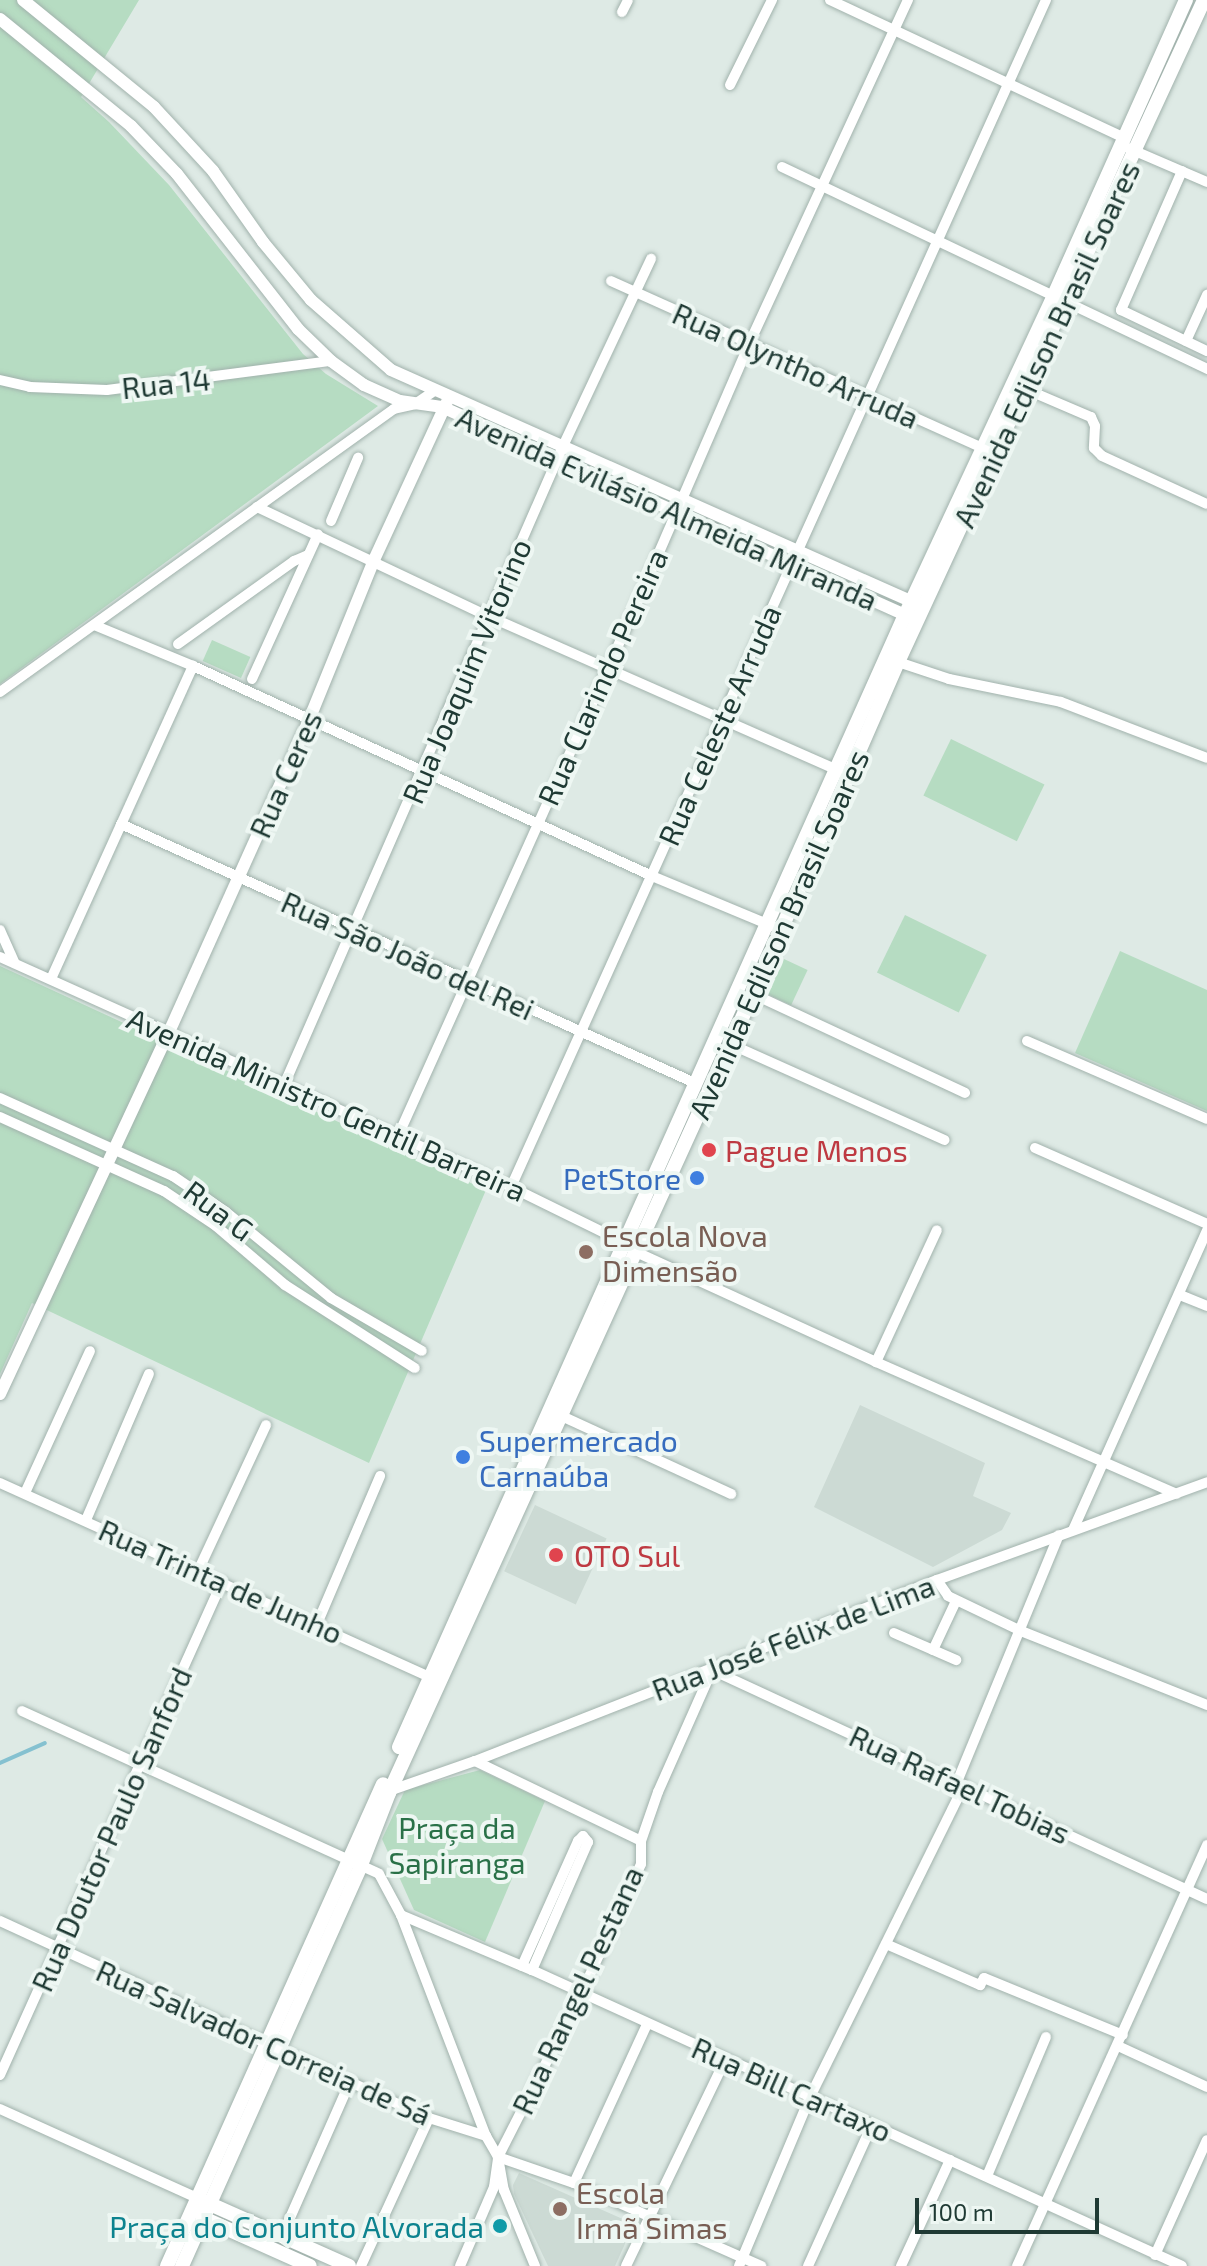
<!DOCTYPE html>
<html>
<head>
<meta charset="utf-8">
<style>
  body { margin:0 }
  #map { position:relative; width:1207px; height:2266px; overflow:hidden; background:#deeae5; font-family:"Exo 2",sans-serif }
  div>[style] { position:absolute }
  .built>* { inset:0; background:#ccdad4; transform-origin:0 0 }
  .green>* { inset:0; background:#b6dcc2; transform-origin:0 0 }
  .stream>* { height:4px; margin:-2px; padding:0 2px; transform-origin:2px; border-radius:2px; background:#85c1d0 }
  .roads { filter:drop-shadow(0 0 2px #a1b2ac) drop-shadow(0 0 2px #a1b2ac) }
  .minor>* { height:10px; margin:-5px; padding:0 5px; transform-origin:5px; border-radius:5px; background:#fff }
  .tertiary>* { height:12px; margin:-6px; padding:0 6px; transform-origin:6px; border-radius:6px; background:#fff }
  .secondary>* { height:14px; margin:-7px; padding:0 7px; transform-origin:7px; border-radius:7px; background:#fff }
  .dots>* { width:22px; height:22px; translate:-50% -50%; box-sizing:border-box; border:4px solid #eef7f3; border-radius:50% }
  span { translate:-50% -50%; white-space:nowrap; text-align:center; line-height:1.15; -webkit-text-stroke:8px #eef7f3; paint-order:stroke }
  .street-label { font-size:30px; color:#1f3a34 }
  .health-label { font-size:30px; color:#be3a42 }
  .left { translate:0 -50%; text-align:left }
  .shop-label { font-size:30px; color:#366cbe }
  .right { translate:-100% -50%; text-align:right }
  .education-label { font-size:30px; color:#785e54 }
  .park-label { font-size:30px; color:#2a7148 }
  .culture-label { font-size:30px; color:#0d838f }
  .scale { position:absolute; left:915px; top:2198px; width:184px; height:36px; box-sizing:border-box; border:4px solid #1f3a34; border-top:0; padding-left:10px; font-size:24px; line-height:28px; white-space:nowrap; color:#1f3a34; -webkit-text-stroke:6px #eef7f3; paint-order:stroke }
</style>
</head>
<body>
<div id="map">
  <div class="built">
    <div style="clip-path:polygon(860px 1405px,985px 1463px,973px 1496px,1011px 1513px,1002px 1530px,933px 1567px,814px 1507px)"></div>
    <div style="left:535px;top:1505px;width:79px;height:73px;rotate:25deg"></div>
    <div style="clip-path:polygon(519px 2173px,634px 2224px,615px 2266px,548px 2266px,514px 2194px,513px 2185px)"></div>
  </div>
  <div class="green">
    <div style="clip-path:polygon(0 0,139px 0,81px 97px,109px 122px,169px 185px,303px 354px,326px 374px,378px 406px,0 684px)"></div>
    <div style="left:212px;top:640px;width:42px;height:23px;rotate:24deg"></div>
    <div style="left:951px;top:739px;width:104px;height:63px;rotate:26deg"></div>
    <div style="left:905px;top:915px;width:91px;height:64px;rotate:26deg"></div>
    <div style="clip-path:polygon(1120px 951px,1207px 990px,1207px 1111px,1075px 1053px)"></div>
    <div style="left:784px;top:959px;width:26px;height:39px;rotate:25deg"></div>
    <div style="clip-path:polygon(0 966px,486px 1190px,369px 1463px,32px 1303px,0 1374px)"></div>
    <div style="clip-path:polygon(480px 1770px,545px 1801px,485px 1942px,414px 1910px,382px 1839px,405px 1790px)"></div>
  </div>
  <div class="stream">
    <div style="left:0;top:1763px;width:49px;rotate:-24deg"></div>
  </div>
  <div class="roads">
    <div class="minor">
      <div style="left:830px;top:0;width:325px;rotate:25.1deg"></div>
      <div style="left:622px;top:12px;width:13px;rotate:-63deg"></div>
      <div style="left:730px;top:85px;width:95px;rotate:-63.7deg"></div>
      <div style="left:1128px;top:148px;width:86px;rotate:23.3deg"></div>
      <div style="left:782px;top:167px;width:471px;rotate:25.4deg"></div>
      <div style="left:1182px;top:171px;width:152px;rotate:113.7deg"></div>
      <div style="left:1121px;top:310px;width:95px;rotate:25.5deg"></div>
      <div style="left:611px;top:281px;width:406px;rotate:24.2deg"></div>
      <div style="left:1186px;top:341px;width:51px;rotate:-65.5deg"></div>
      <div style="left:0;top:380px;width:31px;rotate:13deg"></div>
      <div style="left:30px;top:387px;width:77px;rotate:2.2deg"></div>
      <div style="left:107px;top:390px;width:226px;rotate:-7.4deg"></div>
      <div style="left:1023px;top:388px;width:74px;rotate:23.1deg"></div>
      <div style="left:1091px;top:417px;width:10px;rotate:66deg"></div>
      <div style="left:1095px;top:426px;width:22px;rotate:93deg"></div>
      <div style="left:1094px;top:448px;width:11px;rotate:45deg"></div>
      <div style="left:1102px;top:456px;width:115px;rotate:24.6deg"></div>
      <div style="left:257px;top:507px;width:255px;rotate:25.3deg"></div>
      <div style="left:488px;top:616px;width:387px;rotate:23.8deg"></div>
      <div style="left:331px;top:521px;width:69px;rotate:-66.8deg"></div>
      <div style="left:94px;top:625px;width:107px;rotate:22.5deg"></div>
      <div style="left:193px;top:666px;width:505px;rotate:24.58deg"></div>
      <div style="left:652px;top:876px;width:141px;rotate:22.6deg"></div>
      <div style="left:178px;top:644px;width:143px;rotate:-35.6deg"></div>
      <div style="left:294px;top:561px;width:15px;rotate:-23deg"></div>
      <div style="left:898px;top:662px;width:54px;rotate:18.4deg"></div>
      <div style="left:949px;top:679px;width:114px;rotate:11.6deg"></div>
      <div style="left:1061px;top:702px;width:156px;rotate:21deg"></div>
      <div style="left:252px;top:679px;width:159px;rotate:-65.5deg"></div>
      <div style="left:0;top:692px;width:485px;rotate:-35.7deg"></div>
      <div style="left:394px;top:409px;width:22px;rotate:-13deg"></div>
      <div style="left:415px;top:404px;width:25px;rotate:-34deg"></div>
      <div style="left:121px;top:824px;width:632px;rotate:24.29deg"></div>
      <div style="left:0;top:930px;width:36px;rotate:66deg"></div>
      <div style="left:0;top:957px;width:560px;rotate:24.23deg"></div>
      <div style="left:511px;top:1187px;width:127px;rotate:26.2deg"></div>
      <div style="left:625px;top:1243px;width:14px;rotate:39deg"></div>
      <div style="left:636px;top:1252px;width:264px;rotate:24.6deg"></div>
      <div style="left:876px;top:1362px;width:328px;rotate:23.7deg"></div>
      <div style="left:51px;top:979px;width:344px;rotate:-65.6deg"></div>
      <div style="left:753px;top:994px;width:234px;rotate:25deg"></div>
      <div style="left:1027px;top:1041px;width:196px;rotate:23.4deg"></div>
      <div style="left:730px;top:1044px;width:235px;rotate:24.1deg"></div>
      <div style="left:284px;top:1085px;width:697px;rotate:-66.41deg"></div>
      <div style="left:563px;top:446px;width:207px;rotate:-64.8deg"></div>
      <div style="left:0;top:1098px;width:190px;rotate:24.3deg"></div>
      <div style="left:173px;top:1176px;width:64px;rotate:34.2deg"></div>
      <div style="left:226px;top:1212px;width:136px;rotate:39.3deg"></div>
      <div style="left:331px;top:1298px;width:105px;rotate:30.2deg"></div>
      <div style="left:0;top:1117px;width:180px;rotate:24.3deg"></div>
      <div style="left:164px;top:1191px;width:63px;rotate:33.9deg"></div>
      <div style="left:216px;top:1226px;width:91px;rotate:40.5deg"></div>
      <div style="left:285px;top:1285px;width:154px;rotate:32.6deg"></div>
      <div style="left:398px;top:1136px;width:579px;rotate:-65.83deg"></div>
      <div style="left:635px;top:608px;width:288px;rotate:-66.6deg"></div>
      <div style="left:749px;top:344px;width:379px;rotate:-65.2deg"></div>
      <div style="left:1035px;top:1148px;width:188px;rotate:23.8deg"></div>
      <div style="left:511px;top:1187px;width:1302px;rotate:-65.74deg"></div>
      <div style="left:1180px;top:1295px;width:29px;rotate:22deg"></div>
      <div style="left:876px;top:1362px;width:145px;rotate:-65.2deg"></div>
      <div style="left:555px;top:1413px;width:194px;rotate:24.7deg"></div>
      <div style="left:0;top:1483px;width:478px;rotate:24.3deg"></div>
      <div style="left:25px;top:1493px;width:156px;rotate:-65.4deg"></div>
      <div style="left:86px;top:1520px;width:159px;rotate:-66.7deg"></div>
      <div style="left:1073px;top:1530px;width:328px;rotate:-65.9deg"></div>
      <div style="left:198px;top:1571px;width:161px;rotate:-65deg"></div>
      <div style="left:937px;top:1580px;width:19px;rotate:55deg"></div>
      <div style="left:948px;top:1596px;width:81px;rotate:25.6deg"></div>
      <div style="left:1021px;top:1631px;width:200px;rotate:21.7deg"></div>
      <div style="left:317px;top:1624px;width:161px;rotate:-66.9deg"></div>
      <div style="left:894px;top:1633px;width:68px;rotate:23.5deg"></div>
      <div style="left:933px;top:1650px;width:54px;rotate:-64.9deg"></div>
      <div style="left:22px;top:1711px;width:392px;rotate:24.5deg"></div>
      <div style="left:379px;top:1874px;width:47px;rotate:61.8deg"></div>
      <div style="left:401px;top:1915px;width:237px;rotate:69deg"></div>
      <div style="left:486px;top:2136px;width:24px;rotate:60deg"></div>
      <div style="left:498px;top:2157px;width:34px;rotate:80deg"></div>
      <div style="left:504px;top:2190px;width:82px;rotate:67.8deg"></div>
      <div style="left:475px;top:1761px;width:184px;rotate:25.7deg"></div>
      <div style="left:957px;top:1782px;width:267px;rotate:-67.6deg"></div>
      <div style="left:386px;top:1792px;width:94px;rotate:-19.2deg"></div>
      <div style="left:475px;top:1761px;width:496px;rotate:-21.4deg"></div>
      <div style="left:937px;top:1580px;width:287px;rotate:-19.9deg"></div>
      <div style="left:401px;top:1915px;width:142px;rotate:22.8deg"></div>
      <div style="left:532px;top:1970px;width:714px;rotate:24.48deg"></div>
      <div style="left:0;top:1921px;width:472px;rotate:24.7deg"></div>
      <div style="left:429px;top:2118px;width:60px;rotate:17.5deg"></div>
      <div style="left:886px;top:1944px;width:103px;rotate:23.6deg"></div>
      <div style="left:980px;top:1985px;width:8px;rotate:-60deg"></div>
      <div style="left:984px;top:1978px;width:150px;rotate:22.3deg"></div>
      <div style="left:522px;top:1966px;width:137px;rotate:-65.9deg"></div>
      <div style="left:578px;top:1841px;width:7px;rotate:-45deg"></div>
      <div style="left:583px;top:1836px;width:8px;rotate:50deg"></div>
      <div style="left:588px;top:1842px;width:140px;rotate:113.6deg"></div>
      <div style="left:1118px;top:2046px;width:98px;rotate:24.7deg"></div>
      <div style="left:0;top:2075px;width:541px;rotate:-65.76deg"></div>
      <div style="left:0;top:2109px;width:216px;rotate:24.3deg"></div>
      <div style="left:498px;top:2157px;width:80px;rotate:18.9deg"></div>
      <div style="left:574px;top:2183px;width:205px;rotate:23.9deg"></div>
      <div style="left:987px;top:2176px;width:151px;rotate:-67deg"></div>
      <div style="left:574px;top:2183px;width:175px;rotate:-65.3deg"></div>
      <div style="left:282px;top:2236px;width:168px;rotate:-66.2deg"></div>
      <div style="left:1155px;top:2255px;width:126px;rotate:-65.7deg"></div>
      <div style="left:361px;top:2266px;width:163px;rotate:-65.3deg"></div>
      <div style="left:460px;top:2266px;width:86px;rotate:-66.7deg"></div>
      <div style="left:494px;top:2187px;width:30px;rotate:-82deg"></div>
      <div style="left:498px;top:2157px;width:183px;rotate:-63deg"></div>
      <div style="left:581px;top:1994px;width:143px;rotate:-65.2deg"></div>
      <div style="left:641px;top:1864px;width:23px;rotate:-90deg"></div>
      <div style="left:641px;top:1841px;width:52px;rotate:-70.9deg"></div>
      <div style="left:658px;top:1792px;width:133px;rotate:-66.1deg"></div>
      <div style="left:712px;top:1670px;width:545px;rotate:24.83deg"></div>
      <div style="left:626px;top:2266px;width:229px;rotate:-64.3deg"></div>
      <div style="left:739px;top:2266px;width:183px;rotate:-67.2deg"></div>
      <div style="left:810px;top:2097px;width:348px;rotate:-63.7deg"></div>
      <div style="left:808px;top:2266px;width:155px;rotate:-65.6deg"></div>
      <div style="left:901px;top:2266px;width:117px;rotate:-65.2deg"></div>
      <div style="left:1017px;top:2266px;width:462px;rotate:-65.7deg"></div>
    </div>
    <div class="tertiary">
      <div style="left:23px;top:0;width:169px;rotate:39.2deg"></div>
      <div style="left:154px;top:107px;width:87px;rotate:47.3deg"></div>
      <div style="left:213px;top:171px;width:87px;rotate:54.8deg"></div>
      <div style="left:263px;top:242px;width:75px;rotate:50.4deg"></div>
      <div style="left:311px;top:300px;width:106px;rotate:41.2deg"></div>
      <div style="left:391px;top:370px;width:576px;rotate:23.98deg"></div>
      <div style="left:0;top:19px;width:169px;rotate:39.2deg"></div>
      <div style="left:131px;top:126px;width:66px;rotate:46.2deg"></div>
      <div style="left:177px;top:174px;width:197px;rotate:52deg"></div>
      <div style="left:298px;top:329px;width:46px;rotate:44.1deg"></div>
      <div style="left:331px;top:361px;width:41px;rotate:36deg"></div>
      <div style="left:364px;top:385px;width:39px;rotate:24deg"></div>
      <div style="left:400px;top:401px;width:42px;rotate:8.1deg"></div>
      <div style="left:442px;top:407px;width:515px;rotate:24.18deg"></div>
      <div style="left:0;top:1394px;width:400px;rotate:-65deg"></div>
      <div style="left:169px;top:1032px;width:342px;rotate:-65.8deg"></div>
      <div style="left:309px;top:720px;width:170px;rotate:-67.9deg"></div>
      <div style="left:373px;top:562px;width:176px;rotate:-65.2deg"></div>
    </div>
    <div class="secondary">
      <div style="left:399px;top:1747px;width:1240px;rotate:-65.92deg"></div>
      <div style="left:905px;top:615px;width:353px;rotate:-65deg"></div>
      <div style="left:1054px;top:295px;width:323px;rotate:-65.9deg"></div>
      <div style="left:201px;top:2200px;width:162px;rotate:24deg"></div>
      <div style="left:201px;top:2210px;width:8px;rotate:76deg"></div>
      <div style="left:203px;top:2218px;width:117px;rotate:24.2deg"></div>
      <div style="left:167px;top:2266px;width:528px;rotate:-65.86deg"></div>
      <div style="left:182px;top:2266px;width:439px;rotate:-65.9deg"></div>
      <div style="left:361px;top:1865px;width:77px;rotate:-68.7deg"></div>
      <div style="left:389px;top:1793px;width:878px;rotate:-65.51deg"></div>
      <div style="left:753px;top:994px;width:362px;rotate:-66.4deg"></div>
      <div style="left:898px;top:662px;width:729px;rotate:-65.19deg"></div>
    </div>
  </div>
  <div class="dots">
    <div style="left:709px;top:1150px;background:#e0444e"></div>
    <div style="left:697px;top:1178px;background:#3f7fe0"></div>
    <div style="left:586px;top:1252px;background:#8d6e63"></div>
    <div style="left:463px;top:1457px;background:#3f7fe0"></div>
    <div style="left:556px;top:1555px;background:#e0444e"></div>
    <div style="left:560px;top:2209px;background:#8d6e63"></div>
    <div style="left:500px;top:2226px;background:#0f9aa8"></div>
  </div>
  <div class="street-label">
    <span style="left:1046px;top:344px;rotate:-65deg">Avenida Edilson Brasil Soares</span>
    <span style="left:796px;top:365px;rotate:24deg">Rua Olyntho Arruda</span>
    <span style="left:166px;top:383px;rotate:-6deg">Rua 14</span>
    <span style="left:667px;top:508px;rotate:24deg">Avenida Evilásio Almeida Miranda</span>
    <span style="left:466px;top:671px;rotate:-67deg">Rua Joaquim Vitorino</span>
    <span style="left:602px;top:677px;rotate:-66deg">Rua Clarindo Pereira</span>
    <span style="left:719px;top:725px;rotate:-66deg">Rua Celeste Arruda</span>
    <span style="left:285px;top:774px;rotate:-66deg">Rua Ceres</span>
    <span style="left:778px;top:934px;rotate:-66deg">Avenida Edilson Brasil Soares</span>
    <span style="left:408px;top:955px;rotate:24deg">Rua São João del Rei</span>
    <span style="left:327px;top:1104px;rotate:24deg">Avenida Ministro Gentil Barreira</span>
    <span style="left:219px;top:1210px;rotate:37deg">Rua G</span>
    <span style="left:221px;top:1581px;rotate:24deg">Rua Trinta de Junho</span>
    <span style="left:793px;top:1637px;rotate:-21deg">Rua José Félix de Lima</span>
    <span style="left:960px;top:1784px;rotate:25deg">Rua Rafael Tobias</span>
    <span style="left:111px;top:1829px;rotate:-66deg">Rua Doutor Paulo Sanford</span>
    <span style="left:577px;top:1990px;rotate:-65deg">Rua Rangel Pestana</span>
    <span style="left:264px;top:2042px;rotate:24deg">Rua Salvador Correia de Sá</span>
    <span style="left:792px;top:2089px;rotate:24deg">Rua Bill Cartaxo</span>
  </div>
  <div class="health-label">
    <span class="left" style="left:725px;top:1150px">Pague Menos</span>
    <span class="left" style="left:574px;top:1555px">OTO Sul</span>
  </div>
  <div class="shop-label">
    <span class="right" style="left:681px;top:1178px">PetStore</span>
    <span class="left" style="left:479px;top:1457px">Supermercado<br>Carnaúba</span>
  </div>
  <div class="education-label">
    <span class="left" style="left:602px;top:1252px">Escola Nova<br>Dimensão</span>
    <span class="left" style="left:576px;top:2209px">Escola<br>Irmã Simas</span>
  </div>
  <div class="park-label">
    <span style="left:457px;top:1844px">Praça da<br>Sapiranga</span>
  </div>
  <div class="culture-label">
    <span class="right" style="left:484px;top:2226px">Praça do Conjunto Alvorada</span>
  </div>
  <div class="scale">100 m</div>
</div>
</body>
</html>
